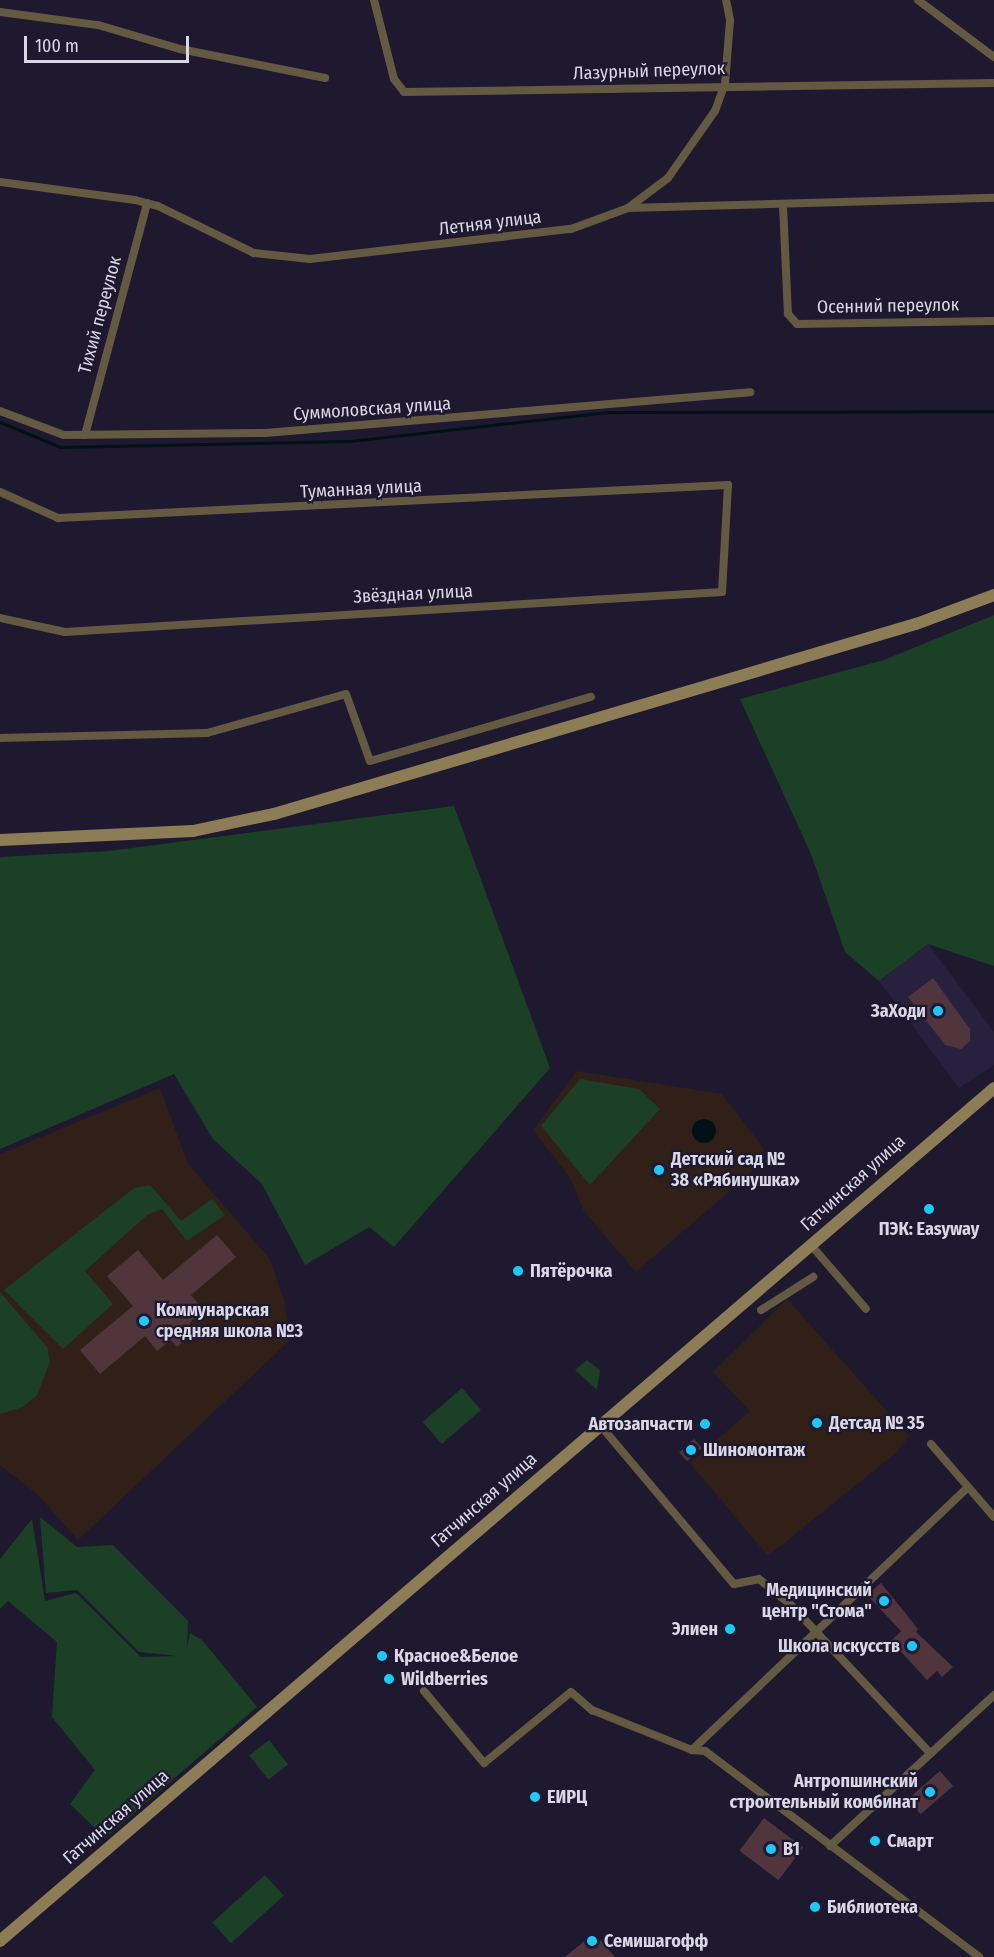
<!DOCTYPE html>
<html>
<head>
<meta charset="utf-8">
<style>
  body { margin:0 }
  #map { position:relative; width:994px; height:1957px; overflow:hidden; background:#1e192f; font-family:"Fira Sans Condensed",sans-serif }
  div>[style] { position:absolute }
  .built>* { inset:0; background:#27213d }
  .education>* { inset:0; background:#312018 }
  .green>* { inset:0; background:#1b4026; transform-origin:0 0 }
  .water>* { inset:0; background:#001216 }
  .round { border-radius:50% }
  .stream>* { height:3px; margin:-1.5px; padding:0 1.5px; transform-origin:1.5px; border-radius:1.5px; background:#001216 }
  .building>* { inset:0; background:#50353d; transform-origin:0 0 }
  .street>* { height:8px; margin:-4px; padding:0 4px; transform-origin:4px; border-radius:4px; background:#645a42 }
  .secondary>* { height:12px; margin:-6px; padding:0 6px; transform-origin:6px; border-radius:6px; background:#8d7d56 }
  .dots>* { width:16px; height:16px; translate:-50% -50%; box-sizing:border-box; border:3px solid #1e192f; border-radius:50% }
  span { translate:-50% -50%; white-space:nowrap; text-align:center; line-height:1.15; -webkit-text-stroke:4.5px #1e192f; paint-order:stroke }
  .street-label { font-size:18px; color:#dad8e7 }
  .poi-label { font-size:18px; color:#dad8e7; font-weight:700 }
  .right { translate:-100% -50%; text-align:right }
  .left { translate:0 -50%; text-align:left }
  .scale { position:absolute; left:24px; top:36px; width:165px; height:27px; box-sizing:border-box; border:3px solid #dad8e7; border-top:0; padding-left:8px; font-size:18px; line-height:21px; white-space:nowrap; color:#dad8e7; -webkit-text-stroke:4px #1e192f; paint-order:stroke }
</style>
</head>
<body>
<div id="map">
  <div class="built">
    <div style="clip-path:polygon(928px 944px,994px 1032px,994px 1065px,959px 1088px,879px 981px)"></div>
  </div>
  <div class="education">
    <div style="clip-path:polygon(577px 1071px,722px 1094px,764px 1149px,763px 1162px,636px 1272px,583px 1210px,571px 1179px,533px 1130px)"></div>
    <div style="clip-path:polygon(160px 1088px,188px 1164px,270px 1259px,285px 1303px,290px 1340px,78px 1540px,38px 1495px,0 1465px,0 1154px)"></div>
    <div style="clip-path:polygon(787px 1299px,909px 1436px,897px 1452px,768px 1556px,690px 1463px,750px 1411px,713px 1372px)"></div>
  </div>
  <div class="green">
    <div style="clip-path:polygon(994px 615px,994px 966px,928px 944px,879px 981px,845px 952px,811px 854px,740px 699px,884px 660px)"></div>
    <div style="clip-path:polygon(454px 806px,550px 1068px,394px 1247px,369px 1227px,305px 1265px,262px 1184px,213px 1139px,174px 1074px,0 1149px,0 857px,109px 851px)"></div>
    <div style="clip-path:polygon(580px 1079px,639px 1089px,660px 1109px,590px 1185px,541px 1126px)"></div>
    <div style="clip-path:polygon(150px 1185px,181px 1221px,212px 1199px,225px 1215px,187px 1241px,162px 1209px,147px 1215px,85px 1271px,113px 1304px,63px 1349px,4px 1290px,134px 1188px)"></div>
    <div style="clip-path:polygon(0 1292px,47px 1347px,50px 1362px,37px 1395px,23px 1407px,0 1414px)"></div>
    <div style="clip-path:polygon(587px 1360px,600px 1370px,597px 1390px,575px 1370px)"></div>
    <div style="left:462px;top:1388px;width:29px;height:52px;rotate:49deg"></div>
    <div style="clip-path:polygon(40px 1517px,77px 1547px,113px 1545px,188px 1621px,187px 1648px,190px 1633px,202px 1640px,257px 1707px,105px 1838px,70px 1804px,95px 1770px,52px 1717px,57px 1642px,8px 1601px,0 1609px,0 1559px,32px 1519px,45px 1601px,76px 1593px,141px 1657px,177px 1656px,139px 1652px,77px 1590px,46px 1593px)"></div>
    <div style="left:269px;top:1740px;width:31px;height:25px;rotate:52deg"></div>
    <div style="left:265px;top:1875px;width:28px;height:71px;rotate:48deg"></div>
  </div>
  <div class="water">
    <div class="round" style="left:692px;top:1119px;width:24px;height:24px"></div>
  </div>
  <div class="stream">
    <div style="left:0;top:422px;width:65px;rotate:22.6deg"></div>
    <div style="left:60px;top:447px;width:290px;rotate:-1.2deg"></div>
    <div style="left:350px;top:441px;width:259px;rotate:-6.4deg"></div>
    <div style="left:607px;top:412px;width:387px;rotate:-0.1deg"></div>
  </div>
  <div class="building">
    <div style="clip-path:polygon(933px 978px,970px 1029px,970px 1041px,961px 1049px,945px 1045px,908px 997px)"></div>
    <div style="clip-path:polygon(217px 1235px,236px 1257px,191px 1295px,204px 1311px,189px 1323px,196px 1331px,177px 1347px,171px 1340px,157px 1351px,145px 1336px,100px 1374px,80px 1350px,133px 1306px,107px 1276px,138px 1250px,163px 1280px)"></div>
    <div style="left:694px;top:1439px;width:12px;height:20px;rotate:48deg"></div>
    <div style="clip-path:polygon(881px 1583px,918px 1629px,916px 1632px,953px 1667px,942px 1677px,937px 1671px,927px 1680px,891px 1641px,901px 1631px,867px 1595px)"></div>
    <div style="left:940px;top:1771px;width:20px;height:43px;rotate:49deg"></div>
    <div style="left:764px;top:1818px;width:49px;height:41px;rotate:37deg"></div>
    <div style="clip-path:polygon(594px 1933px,615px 1957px,565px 1957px)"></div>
  </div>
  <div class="street">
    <div style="left:374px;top:0;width:81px;rotate:75.8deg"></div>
    <div style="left:394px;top:79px;width:16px;rotate:52deg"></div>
    <div style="left:404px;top:92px;width:590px;rotate:-0.87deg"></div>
    <div style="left:918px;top:0;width:95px;rotate:36.9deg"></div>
    <div style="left:0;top:12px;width:99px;rotate:7.6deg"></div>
    <div style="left:98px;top:25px;width:85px;rotate:16.3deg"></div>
    <div style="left:180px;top:49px;width:148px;rotate:11.3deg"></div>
    <div style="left:0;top:182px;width:136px;rotate:7.6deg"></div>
    <div style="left:135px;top:200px;width:24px;rotate:15deg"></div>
    <div style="left:158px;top:206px;width:107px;rotate:26.1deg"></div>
    <div style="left:254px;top:253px;width:56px;rotate:6.1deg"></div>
    <div style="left:310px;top:259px;width:263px;rotate:-6.6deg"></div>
    <div style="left:571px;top:229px;width:61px;rotate:-20.2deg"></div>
    <div style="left:628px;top:208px;width:366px;rotate:-1.6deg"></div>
    <div style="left:783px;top:205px;width:109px;rotate:87.4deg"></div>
    <div style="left:788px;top:314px;width:13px;rotate:48deg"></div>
    <div style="left:797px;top:324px;width:197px;rotate:-0.9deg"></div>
    <div style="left:628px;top:208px;width:50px;rotate:-36.9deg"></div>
    <div style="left:668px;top:178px;width:82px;rotate:-55deg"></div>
    <div style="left:715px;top:111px;width:29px;rotate:-70deg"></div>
    <div style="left:725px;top:84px;width:64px;rotate:-85.5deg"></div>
    <div style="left:730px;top:20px;width:20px;rotate:-101deg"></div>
    <div style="left:0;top:411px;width:68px;rotate:20.6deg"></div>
    <div style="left:64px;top:435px;width:201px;rotate:-0.6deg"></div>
    <div style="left:265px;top:433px;width:487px;rotate:-4.8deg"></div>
    <div style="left:85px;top:435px;width:240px;rotate:-75deg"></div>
    <div style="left:0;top:492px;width:64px;rotate:24.1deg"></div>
    <div style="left:58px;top:518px;width:671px;rotate:-2.82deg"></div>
    <div style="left:728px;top:485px;width:107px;rotate:93.2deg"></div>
    <div style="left:722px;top:592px;width:658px;rotate:176.52deg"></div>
    <div style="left:65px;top:632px;width:66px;rotate:-167.8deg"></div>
    <div style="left:0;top:738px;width:207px;rotate:-1.4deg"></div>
    <div style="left:207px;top:733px;width:144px;rotate:-15.7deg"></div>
    <div style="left:346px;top:694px;width:71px;rotate:70.3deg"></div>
    <div style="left:370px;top:761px;width:230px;rotate:-16.2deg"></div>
    <div style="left:811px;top:1245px;width:84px;rotate:49.3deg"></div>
    <div style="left:761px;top:1310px;width:62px;rotate:-32.4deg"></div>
    <div style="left:600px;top:1425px;width:208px;rotate:49.9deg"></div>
    <div style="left:734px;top:1584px;width:25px;rotate:-11deg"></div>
    <div style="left:759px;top:1579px;width:41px;rotate:39.1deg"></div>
    <div style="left:791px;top:1605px;width:202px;rotate:46.8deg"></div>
    <div style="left:931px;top:1444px;width:96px;rotate:49.2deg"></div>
    <div style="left:424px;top:1691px;width:94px;rotate:50.2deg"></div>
    <div style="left:484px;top:1763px;width:112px;rotate:-39.2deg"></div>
    <div style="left:571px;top:1692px;width:28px;rotate:41deg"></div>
    <div style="left:592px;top:1710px;width:108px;rotate:21.8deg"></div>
    <div style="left:692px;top:1750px;width:381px;rotate:-43.6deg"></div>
    <div style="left:692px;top:1750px;width:13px;rotate:4deg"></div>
    <div style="left:705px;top:1751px;width:343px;rotate:36.9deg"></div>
    <div style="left:830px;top:1846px;width:223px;rotate:-42.6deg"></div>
  </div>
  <div class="secondary">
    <div style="left:0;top:840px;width:193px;rotate:-2.7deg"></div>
    <div style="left:193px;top:831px;width:83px;rotate:-11.9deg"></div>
    <div style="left:274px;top:814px;width:670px;rotate:-16.49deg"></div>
    <div style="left:916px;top:624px;width:83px;rotate:-20.4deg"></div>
    <div style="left:0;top:1941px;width:1310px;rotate:-40.63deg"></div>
  </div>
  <div class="dots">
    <div style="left:938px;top:1011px;background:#1acafc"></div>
    <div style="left:659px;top:1170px;background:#1acafc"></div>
    <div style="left:929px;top:1209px;background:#1acafc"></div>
    <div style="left:518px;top:1271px;background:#1acafc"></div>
    <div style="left:144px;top:1321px;background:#1acafc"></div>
    <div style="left:817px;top:1423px;background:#1acafc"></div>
    <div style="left:705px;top:1424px;background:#1acafc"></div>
    <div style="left:691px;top:1450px;background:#1acafc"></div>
    <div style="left:884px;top:1601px;background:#1acafc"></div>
    <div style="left:730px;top:1629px;background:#1acafc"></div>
    <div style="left:912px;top:1646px;background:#1acafc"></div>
    <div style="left:382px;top:1656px;background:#1acafc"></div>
    <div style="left:389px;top:1679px;background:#1acafc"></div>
    <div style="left:930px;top:1792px;background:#1acafc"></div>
    <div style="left:535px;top:1797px;background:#1acafc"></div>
    <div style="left:875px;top:1841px;background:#1acafc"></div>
    <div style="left:771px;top:1849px;background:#1acafc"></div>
    <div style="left:815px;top:1907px;background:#1acafc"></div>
    <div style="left:592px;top:1941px;background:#1acafc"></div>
  </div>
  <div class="street-label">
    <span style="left:649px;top:71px;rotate:-2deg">Лазурный переулок</span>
    <span style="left:490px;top:223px;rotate:-7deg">Летняя улица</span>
    <span style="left:888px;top:306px;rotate:-1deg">Осенний переулок</span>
    <span style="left:100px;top:315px;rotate:-75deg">Тихий переулок</span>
    <span style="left:372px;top:409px;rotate:-4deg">Суммоловская улица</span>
    <span style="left:361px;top:489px;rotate:-3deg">Туманная улица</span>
    <span style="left:413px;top:594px;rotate:-3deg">Звёздная улица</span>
    <span style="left:853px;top:1183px;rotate:-42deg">Гатчинская улица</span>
    <span style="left:484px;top:1500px;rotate:-41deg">Гатчинская улица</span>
    <span style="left:116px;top:1817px;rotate:-41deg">Гатчинская улица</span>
  </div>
  <div class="poi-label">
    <span class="right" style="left:926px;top:1011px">ЗаХоди</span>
    <span class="left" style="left:671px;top:1170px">Детский сад №<br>38 «Рябинушка»</span>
    <span style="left:929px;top:1229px">ПЭК: Easyway</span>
    <span class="left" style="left:530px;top:1271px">Пятёрочка</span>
    <span class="left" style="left:156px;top:1321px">Коммунарская<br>средняя школа №3</span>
    <span class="left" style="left:829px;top:1423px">Детсад № 35</span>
    <span class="right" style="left:693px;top:1424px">Автозапчасти</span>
    <span class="left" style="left:703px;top:1450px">Шиномонтаж</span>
    <span class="right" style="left:872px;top:1601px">Медицинский<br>центр "Стома"</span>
    <span class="right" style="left:718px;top:1629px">Элиен</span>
    <span class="right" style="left:900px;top:1646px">Школа искусств</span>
    <span class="left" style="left:394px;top:1656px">Красное&amp;Белое</span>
    <span class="left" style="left:401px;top:1679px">Wildberries</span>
    <span class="right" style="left:918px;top:1792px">Антропшинский<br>строительный комбинат</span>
    <span class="left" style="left:547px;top:1797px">ЕИРЦ</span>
    <span class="left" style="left:887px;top:1841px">Смарт</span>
    <span class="left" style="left:783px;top:1849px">B1</span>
    <span class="left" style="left:827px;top:1907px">Библиотека</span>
    <span class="left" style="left:604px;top:1941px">Семишагофф</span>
  </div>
  <div class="scale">100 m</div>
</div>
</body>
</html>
